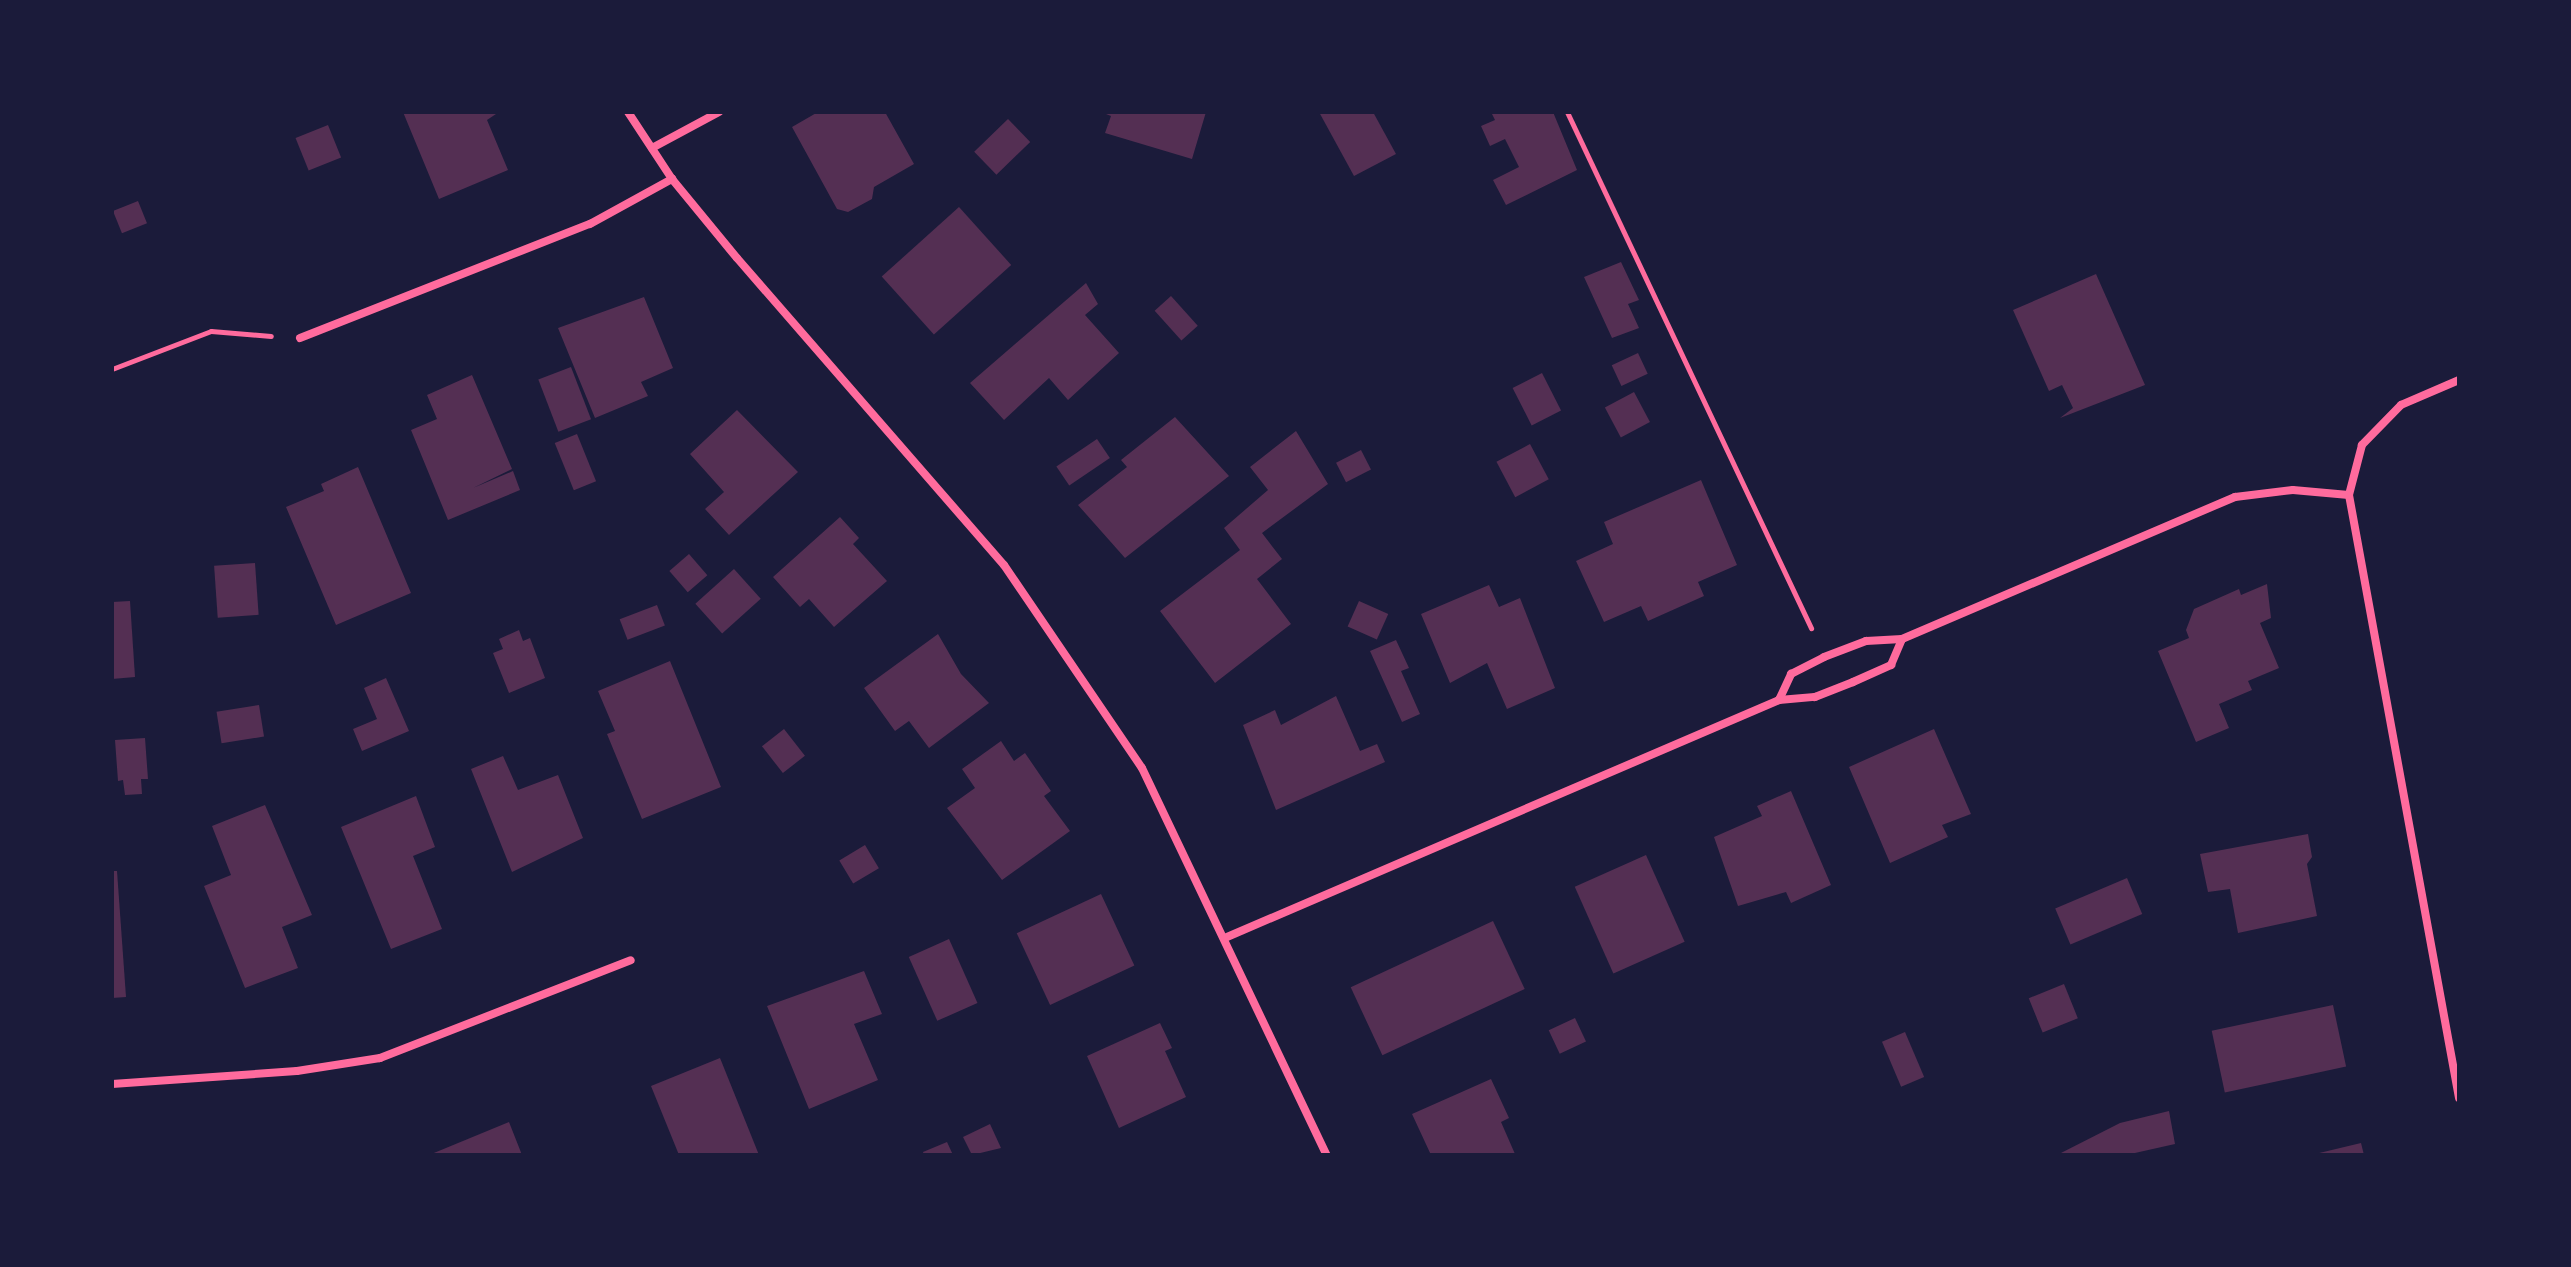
<!DOCTYPE html>
<html>
<head>
<meta charset="utf-8">
<style>
  body { margin:0 }
  #map { position:relative; width:2571px; height:1267px; overflow:hidden; background:#1b1b3a; font-family:Roboto,sans-serif }
  div>[style] { position:absolute }
  .building>* { inset:0; background:#542f53; transform-origin:0 0 }
  .path>* { height:5px; margin:-2.5px; padding:0 2.5px; transform-origin:2.5px; border-radius:2.5px; background:#ff6b9d }
  .minor>* { height:8px; margin:-4px; padding:0 4px; transform-origin:4px; border-radius:4px; background:#ff6b9d }
  span { translate:-50% -50%; white-space:nowrap; text-align:center; line-height:1.15; -webkit-text-stroke:6px #1b1b3a; paint-order:stroke }
  .frame { position:absolute; inset:0; border:114px solid #1b1b3a; pointer-events:none }
</style>
</head>
<body>
<div id="map">
  <div class="building">
    <div style="clip-path:polygon(403px 112px,499px 112px,487px 120px,508px 170px,439px 199px)"></div>
    <div style="clip-path:polygon(818px 112px,885px 112px,914px 164px,874px 187px,872px 199px,848px 212px,837px 209px,792px 127px)"></div>
    <div style="clip-path:polygon(1101px 112px,1206px 112px,1192px 159px,1105px 133px,1111px 116px)"></div>
    <div style="clip-path:polygon(1319px 112px,1373px 112px,1396px 154px,1354px 176px)"></div>
    <div style="clip-path:polygon(1491px 112px,1553px 112px,1577px 170px,1506px 205px,1493px 180px,1519px 167px,1505px 139px,1490px 146px,1481px 126px,1495px 120px)"></div>
    <div style="left:1008px;top:119px;width:32px;height:47px;rotate:46deg"></div>
    <div style="left:328px;top:125px;width:35px;height:35px;rotate:68deg"></div>
    <div style="left:138px;top:201px;width:24px;height:27px;rotate:68deg"></div>
    <div style="left:959px;top:207px;width:78px;height:104px;rotate:48deg"></div>
    <div style="clip-path:polygon(1621px 262px,1639px 300px,1628px 304px,1639px 328px,1612px 338px,1584px 277px)"></div>
    <div style="clip-path:polygon(2096px 274px,2145px 385px,2060px 418px,2073px 408px,2062px 385px,2049px 391px,2013px 310px)"></div>
    <div style="clip-path:polygon(1086px 283px,1098px 304px,1085px 315px,1119px 353px,1068px 400px,1049px 378px,1004px 420px,970px 383px)"></div>
    <div style="left:1171px;top:296px;width:40px;height:22px;rotate:48deg"></div>
    <div style="clip-path:polygon(644px 297px,673px 368px,641px 382px,648px 396px,595px 418px,558px 328px)"></div>
    <div style="left:1638px;top:353px;width:23px;height:29px;rotate:65deg"></div>
    <div style="left:571px;top:367px;width:56px;height:35px;rotate:69deg"></div>
    <div style="left:1542px;top:373px;width:42px;height:33px;rotate:63deg"></div>
    <div style="clip-path:polygon(472px 375px,512px 469px,473px 488px,513px 471px,520px 490px,448px 520px,411px 430px,437px 419px,427px 395px)"></div>
    <div style="left:1634px;top:392px;width:34px;height:33px;rotate:62deg"></div>
    <div style="clip-path:polygon(737px 410px,798px 472px,729px 535px,705px 509px,724px 492px,690px 454px)"></div>
    <div style="clip-path:polygon(1175px 417px,1229px 476px,1125px 558px,1078px 505px,1127px 467px,1121px 460px)"></div>
    <div style="clip-path:polygon(1296px 431px,1328px 484px,1262px 533px,1282px 559px,1257px 579px,1291px 624px,1215px 683px,1160px 611px,1240px 550px,1224px 528px,1268px 490px,1250px 467px)"></div>
    <div style="left:577px;top:434px;width:51px;height:24px;rotate:68deg"></div>
    <div style="left:1097px;top:439px;width:23px;height:49px;rotate:56deg"></div>
    <div style="left:1530px;top:444px;width:40px;height:38px;rotate:62deg"></div>
    <div style="left:1361px;top:450px;width:22px;height:28px;rotate:63deg"></div>
    <div style="clip-path:polygon(358px 467px,411px 593px,336px 625px,286px 507px,324px 491px,321px 484px)"></div>
    <div style="clip-path:polygon(1701px 480px,1737px 565px,1698px 582px,1704px 596px,1648px 621px,1641px 606px,1604px 622px,1576px 561px,1613px 544px,1604px 522px)"></div>
    <div style="clip-path:polygon(840px 517px,859px 538px,853px 544px,887px 581px,834px 627px,809px 599px,800px 607px,773px 577px)"></div>
    <div style="left:689px;top:554px;width:28px;height:26px;rotate:49deg"></div>
    <div style="left:255px;top:563px;width:52px;height:41px;rotate:86deg"></div>
    <div style="left:734px;top:569px;width:40px;height:52px;rotate:48deg"></div>
    <div style="clip-path:polygon(2267px 584px,2271px 618px,2260px 623px,2279px 668px,2248px 681px,2252px 690px,2219px 704px,2229px 728px,2196px 742px,2158px 651px,2189px 638px,2186px 630px,2194px 609px,2239px 589px,2241px 595px)"></div>
    <div style="clip-path:polygon(1489px 585px,1499px 607px,1520px 598px,1555px 688px,1507px 709px,1487px 663px,1450px 683px,1421px 614px)"></div>
    <div style="clip-path:polygon(130px 601px,135px 677px,112px 679px,112px 602px)"></div>
    <div style="left:1359px;top:601px;width:32px;height:28px;rotate:24deg"></div>
    <div style="left:657px;top:605px;width:22px;height:40px;rotate:69deg"></div>
    <div style="clip-path:polygon(519px 630px,523px 641px,530px 638px,545px 678px,509px 693px,493px 653px,503px 649px,499px 639px)"></div>
    <div style="clip-path:polygon(938px 634px,961px 674px,989px 703px,929px 748px,909px 721px,895px 731px,864px 688px)"></div>
    <div style="clip-path:polygon(1396px 640px,1409px 668px,1401px 671px,1420px 714px,1402px 722px,1370px 651px)"></div>
    <div style="clip-path:polygon(670px 661px,721px 787px,642px 819px,607px 734px,615px 731px,598px 691px)"></div>
    <div style="clip-path:polygon(386px 678px,409px 731px,362px 751px,353px 729px,377px 719px,364px 688px)"></div>
    <div style="clip-path:polygon(1336px 696px,1360px 751px,1377px 744px,1385px 762px,1276px 810px,1243px 725px,1275px 710px,1281px 725px)"></div>
    <div style="left:259px;top:705px;width:32px;height:43px;rotate:81deg"></div>
    <div style="left:784px;top:729px;width:34px;height:28px;rotate:52deg"></div>
    <div style="clip-path:polygon(1934px 729px,1971px 814px,1942px 825px,1948px 837px,1890px 863px,1849px 767px)"></div>
    <div style="clip-path:polygon(145px 738px,148px 779px,141px 779px,142px 794px,125px 795px,123px 780px,118px 781px,115px 740px)"></div>
    <div style="clip-path:polygon(1001px 741px,1014px 761px,1025px 753px,1051px 791px,1044px 796px,1070px 831px,1002px 880px,947px 808px,975px 788px,962px 769px)"></div>
    <div style="clip-path:polygon(503px 756px,518px 790px,558px 775px,583px 838px,512px 872px,471px 769px)"></div>
    <div style="clip-path:polygon(1791px 791px,1831px 885px,1791px 903px,1786px 892px,1738px 906px,1714px 837px,1762px 816px,1757px 806px)"></div>
    <div style="clip-path:polygon(416px 796px,435px 847px,413px 856px,442px 929px,391px 949px,341px 827px)"></div>
    <div style="clip-path:polygon(265px 805px,312px 915px,282px 927px,298px 968px,245px 988px,204px 886px,231px 875px,212px 826px)"></div>
    <div style="clip-path:polygon(2308px 834px,2312px 857px,2307px 864px,2317px 916px,2238px 933px,2230px 889px,2208px 892px,2200px 854px)"></div>
    <div style="left:865px;top:845px;width:27px;height:30px;rotate:59deg"></div>
    <div style="left:1646px;top:855px;width:95px;height:78px;rotate:66deg"></div>
    <div style="clip-path:polygon(112px 871px,117px 871px,126px 997px,112px 998px)"></div>
    <div style="left:2127px;top:878px;width:39px;height:78px;rotate:67deg"></div>
    <div style="left:1101px;top:894px;width:79px;height:93px;rotate:65deg"></div>
    <div style="left:1493px;top:921px;width:75px;height:157px;rotate:65deg"></div>
    <div style="left:949px;top:939px;width:70px;height:44px;rotate:66deg"></div>
    <div style="clip-path:polygon(864px 971px,882px 1014px,854px 1024px,878px 1080px,809px 1109px,767px 1006px)"></div>
    <div style="left:2064px;top:984px;width:37px;height:38px;rotate:68deg"></div>
    <div style="left:2333px;top:1005px;width:63px;height:124px;rotate:78deg"></div>
    <div style="left:1575px;top:1018px;width:26px;height:29px;rotate:65deg"></div>
    <div style="clip-path:polygon(1160px 1023px,1172px 1048px,1165px 1051px,1186px 1097px,1119px 1128px,1087px 1056px)"></div>
    <div style="left:1905px;top:1032px;width:49px;height:25px;rotate:67deg"></div>
    <div style="clip-path:polygon(720px 1058px,759px 1155px,679px 1155px,651px 1086px)"></div>
    <div style="clip-path:polygon(1491px 1079px,1509px 1118px,1501px 1122px,1515px 1154px,1431px 1155px,1412px 1114px)"></div>
    <div style="clip-path:polygon(2169px 1111px,2175px 1144px,2126px 1155px,2057px 1155px,2120px 1123px)"></div>
    <div style="clip-path:polygon(509px 1122px,522px 1155px,429px 1155px)"></div>
    <div style="clip-path:polygon(990px 1124px,1001px 1148px,972px 1155px,963px 1137px)"></div>
    <div style="clip-path:polygon(947px 1142px,953px 1155px,924px 1155px,923px 1152px)"></div>
    <div style="clip-path:polygon(2361px 1143px,2364px 1155px,2315px 1155px,2315px 1154px)"></div>
  </div>
  <div class="path">
    <div style="left:1567px;top:112px;width:571px;rotate:64.69deg"></div>
    <div style="left:112px;top:369px;width:106px;rotate:-21deg"></div>
    <div style="left:211px;top:331px;width:60px;rotate:4.8deg"></div>
  </div>
  <div class="minor">
    <div style="left:628px;top:112px;width:80px;rotate:56.7deg"></div>
    <div style="left:672px;top:179px;width:102px;rotate:50.6deg"></div>
    <div style="left:737px;top:258px;width:407px;rotate:49deg"></div>
    <div style="left:1004px;top:565px;width:245px;rotate:55.8deg"></div>
    <div style="left:1142px;top:768px;width:429px;rotate:64.5deg"></div>
    <div style="left:652px;top:148px;width:76px;rotate:-28.2deg"></div>
    <div style="left:300px;top:338px;width:312px;rotate:-21.5deg"></div>
    <div style="left:590px;top:224px;width:94px;rotate:-28.8deg"></div>
    <div style="left:2459px;top:380px;width:63px;rotate:156.7deg"></div>
    <div style="left:2401px;top:405px;width:56px;rotate:134.3deg"></div>
    <div style="left:2362px;top:445px;width:52px;rotate:104.6deg"></div>
    <div style="left:2349px;top:495px;width:613px;rotate:79.66deg"></div>
    <div style="left:1779px;top:700px;width:29px;rotate:-65deg"></div>
    <div style="left:1791px;top:674px;width:37px;rotate:-27deg"></div>
    <div style="left:1824px;top:657px;width:45px;rotate:-20.9deg"></div>
    <div style="left:1866px;top:641px;width:36px;rotate:-3deg"></div>
    <div style="left:1902px;top:639px;width:362px;rotate:-23.1deg"></div>
    <div style="left:2235px;top:497px;width:58px;rotate:-6.9deg"></div>
    <div style="left:2293px;top:490px;width:56px;rotate:5.1deg"></div>
    <div style="left:1227px;top:937px;width:601px;rotate:-23.24deg"></div>
    <div style="left:1779px;top:700px;width:36px;rotate:-5deg"></div>
    <div style="left:1815px;top:697px;width:41px;rotate:-21.5deg"></div>
    <div style="left:1853px;top:682px;width:42px;rotate:-24.1deg"></div>
    <div style="left:1891px;top:665px;width:28px;rotate:-67deg"></div>
    <div style="left:112px;top:1084px;width:185px;rotate:-4deg"></div>
    <div style="left:297px;top:1071px;width:84px;rotate:-8.9deg"></div>
    <div style="left:380px;top:1058px;width:269px;rotate:-21.3deg"></div>
  </div>
  <div class="frame"></div>
</div>
</body>
</html>
